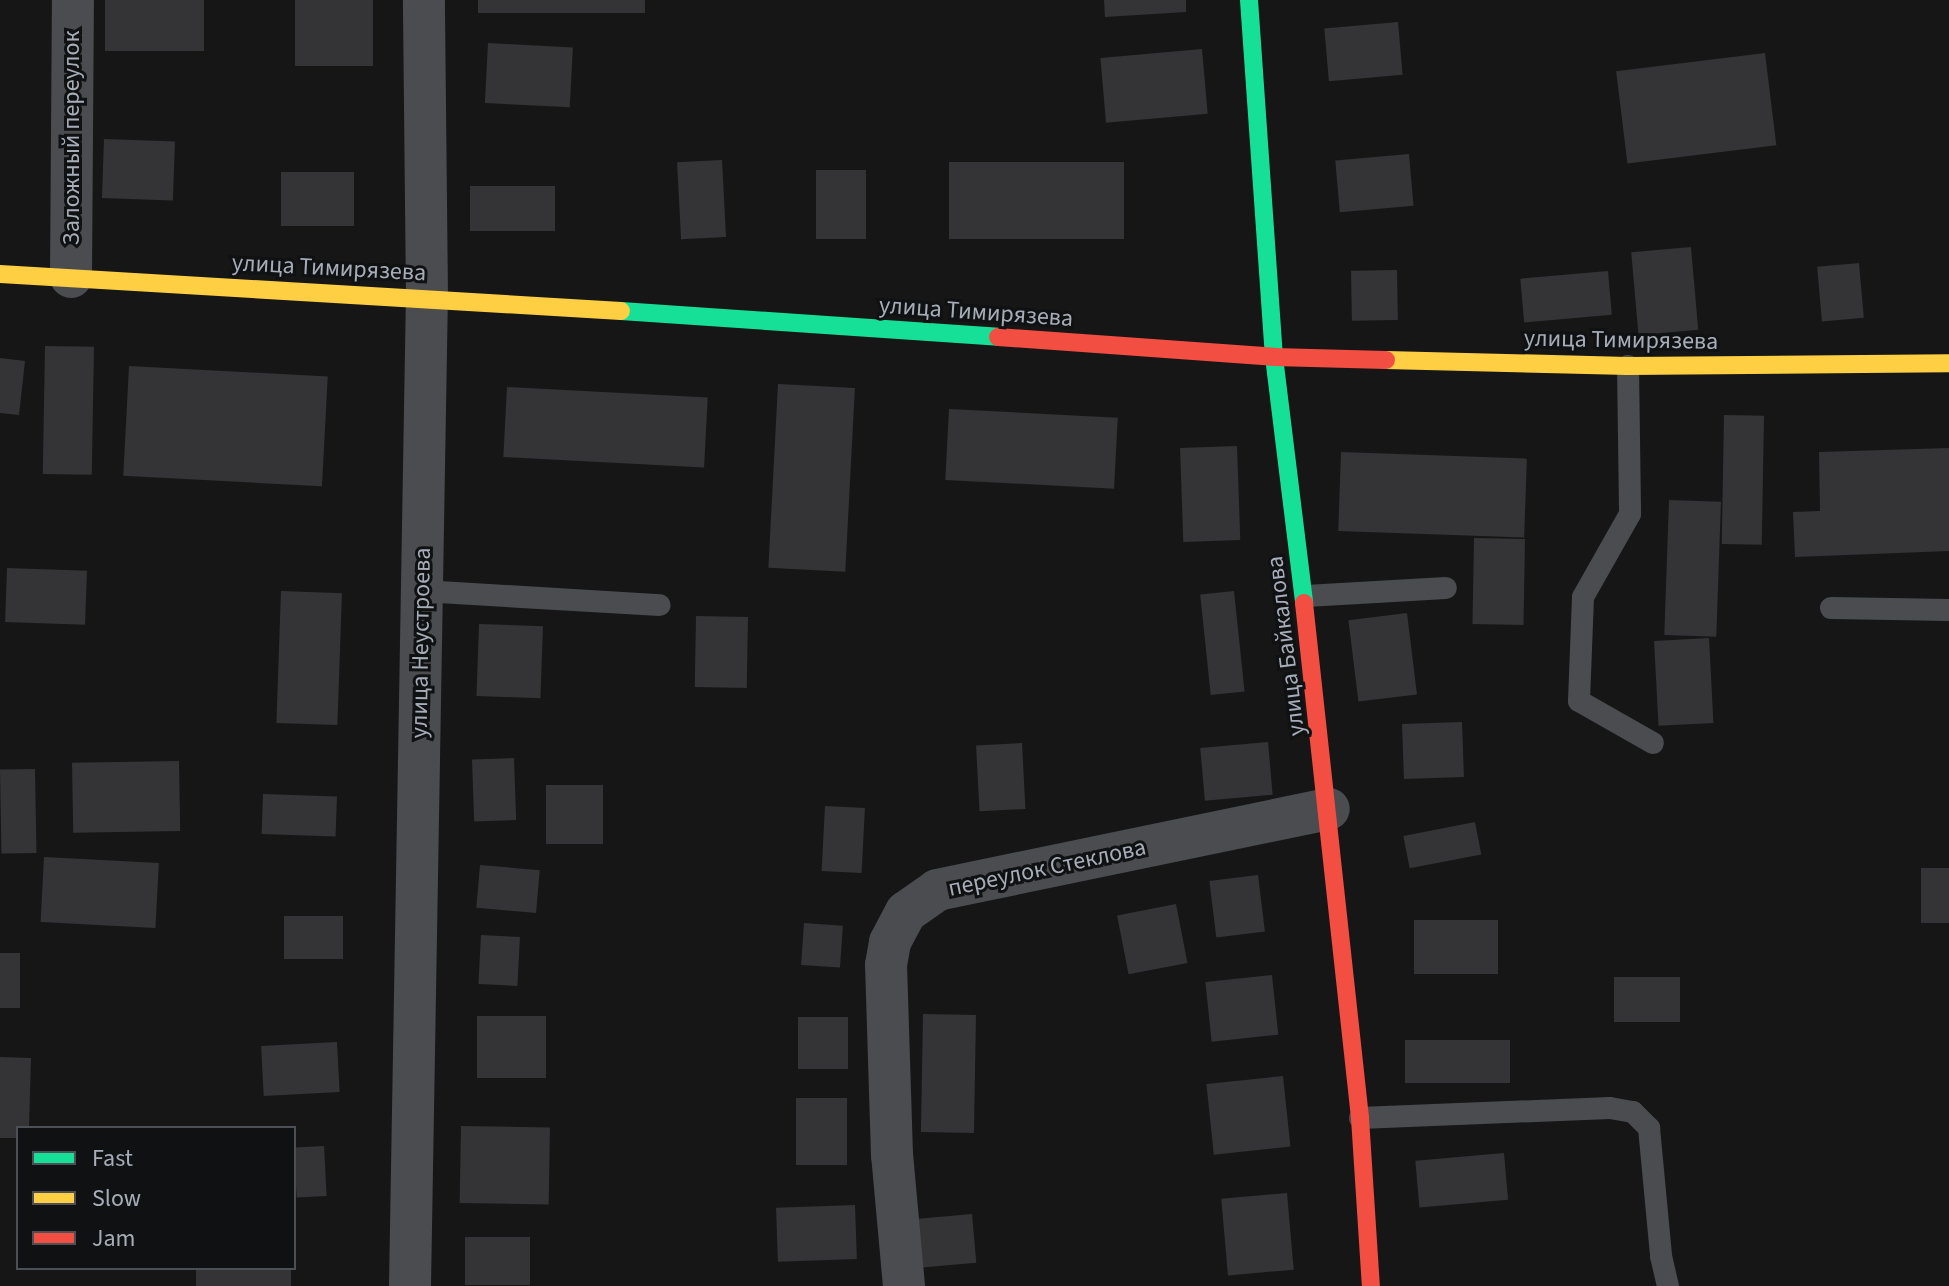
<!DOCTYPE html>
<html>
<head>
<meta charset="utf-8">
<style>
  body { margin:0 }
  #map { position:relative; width:1949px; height:1286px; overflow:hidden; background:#161616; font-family:"Source Sans 3",sans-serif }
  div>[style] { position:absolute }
  .building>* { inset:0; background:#343436; transform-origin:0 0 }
  .lane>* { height:22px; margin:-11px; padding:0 11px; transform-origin:11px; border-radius:11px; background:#4a4c4f }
  .street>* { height:42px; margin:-21px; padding:0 21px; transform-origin:21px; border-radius:21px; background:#4a4c4f }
  .fast>* { height:18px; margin:-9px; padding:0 9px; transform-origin:9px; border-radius:9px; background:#16e098 }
  .slow>* { height:18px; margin:-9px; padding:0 9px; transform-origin:9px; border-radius:9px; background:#ffcf43 }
  .jam>* { height:18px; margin:-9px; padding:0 9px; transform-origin:9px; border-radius:9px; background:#f24e42 }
  span { translate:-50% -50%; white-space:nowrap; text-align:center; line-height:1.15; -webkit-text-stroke:6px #101112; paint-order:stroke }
  .street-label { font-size:24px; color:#a7adb8 }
  .legend { position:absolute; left:16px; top:1126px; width:280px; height:144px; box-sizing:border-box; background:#101112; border:2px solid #4c4f54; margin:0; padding:10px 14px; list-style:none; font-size:24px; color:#a7adb8 }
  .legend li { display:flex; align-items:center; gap:16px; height:40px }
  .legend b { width:40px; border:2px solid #4c4f54 }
</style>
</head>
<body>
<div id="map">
  <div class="building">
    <div style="left:105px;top:0;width:99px;height:51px"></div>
    <div style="left:295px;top:0;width:78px;height:66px"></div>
    <div style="left:478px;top:0;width:167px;height:13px"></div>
    <div style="clip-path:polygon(1104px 0,1186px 0,1186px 12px,1105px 17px)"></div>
    <div style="left:1398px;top:22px;width:53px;height:74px;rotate:85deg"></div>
    <div style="left:488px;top:43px;width:85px;height:60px;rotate:3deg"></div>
    <div style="left:1202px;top:49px;width:65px;height:102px;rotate:85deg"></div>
    <div style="left:1765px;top:53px;width:93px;height:150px;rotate:83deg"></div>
    <div style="left:104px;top:139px;width:71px;height:59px;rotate:2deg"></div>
    <div style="left:1409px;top:154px;width:52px;height:74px;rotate:85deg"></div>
    <div style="left:722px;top:160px;width:77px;height:45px;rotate:87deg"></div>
    <div style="left:949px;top:162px;width:175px;height:77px"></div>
    <div style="left:816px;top:170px;width:50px;height:69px"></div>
    <div style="left:354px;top:172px;width:54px;height:73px;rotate:90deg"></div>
    <div style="left:470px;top:186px;width:85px;height:45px"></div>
    <div style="left:1691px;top:247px;width:83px;height:60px;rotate:85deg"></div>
    <div style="left:1859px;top:263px;width:55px;height:42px;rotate:85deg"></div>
    <div style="left:1397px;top:270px;width:50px;height:46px;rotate:89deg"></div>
    <div style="left:1608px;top:271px;width:44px;height:88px;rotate:85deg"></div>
    <div style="left:45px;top:346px;width:49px;height:128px;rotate:1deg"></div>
    <div style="clip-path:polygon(0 358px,25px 361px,19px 415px,0 413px)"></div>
    <div style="left:129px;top:366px;width:199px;height:110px;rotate:3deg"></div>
    <div style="left:778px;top:384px;width:77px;height:184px;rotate:3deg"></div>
    <div style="left:507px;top:387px;width:201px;height:70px;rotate:3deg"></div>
    <div style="left:949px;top:409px;width:169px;height:71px;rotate:3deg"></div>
    <div style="left:1724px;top:415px;width:40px;height:129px;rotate:1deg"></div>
    <div style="left:1237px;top:446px;width:94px;height:57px;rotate:88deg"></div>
    <div style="clip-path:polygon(1949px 448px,1949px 551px,1795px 557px,1793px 512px,1820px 511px,1819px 452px)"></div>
    <div style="left:1341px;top:452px;width:186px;height:79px;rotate:2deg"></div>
    <div style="left:1669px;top:500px;width:52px;height:135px;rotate:2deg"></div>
    <div style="left:1474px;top:538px;width:51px;height:86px;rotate:1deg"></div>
    <div style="left:7px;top:568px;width:80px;height:54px;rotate:2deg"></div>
    <div style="left:281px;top:591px;width:61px;height:132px;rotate:2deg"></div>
    <div style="left:1234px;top:591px;width:101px;height:34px;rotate:84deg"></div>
    <div style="left:1407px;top:613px;width:82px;height:59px;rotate:83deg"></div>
    <div style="left:696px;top:616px;width:52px;height:71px;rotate:1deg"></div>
    <div style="left:479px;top:624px;width:64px;height:72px;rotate:2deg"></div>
    <div style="left:1709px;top:638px;width:85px;height:55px;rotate:87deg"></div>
    <div style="left:1462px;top:722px;width:55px;height:60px;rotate:88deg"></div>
    <div style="left:1268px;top:742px;width:53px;height:68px;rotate:85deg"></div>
    <div style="left:1022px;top:743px;width:66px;height:46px;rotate:87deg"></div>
    <div style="left:514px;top:758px;width:62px;height:42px;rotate:88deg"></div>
    <div style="left:179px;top:761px;width:70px;height:107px;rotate:89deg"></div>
    <div style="left:35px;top:769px;width:84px;height:35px;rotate:89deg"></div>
    <div style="left:546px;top:785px;width:57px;height:59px"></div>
    <div style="left:263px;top:794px;width:74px;height:40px;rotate:2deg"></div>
    <div style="left:825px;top:806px;width:40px;height:65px;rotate:3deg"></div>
    <div style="left:1475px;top:822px;width:33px;height:73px;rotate:79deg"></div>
    <div style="left:44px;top:857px;width:115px;height:65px;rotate:3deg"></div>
    <div style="left:480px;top:865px;width:60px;height:43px;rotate:5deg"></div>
    <div style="left:1921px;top:868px;width:28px;height:55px"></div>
    <div style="left:1258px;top:875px;width:57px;height:49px;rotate:83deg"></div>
    <div style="left:1176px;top:904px;width:60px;height:60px;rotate:79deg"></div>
    <div style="left:284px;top:916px;width:59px;height:43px"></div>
    <div style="left:1414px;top:920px;width:84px;height:54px"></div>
    <div style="left:804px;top:923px;width:39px;height:42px;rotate:4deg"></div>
    <div style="left:481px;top:935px;width:39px;height:49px;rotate:3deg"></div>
    <div style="left:20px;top:953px;width:55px;height:20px;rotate:90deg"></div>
    <div style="left:1272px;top:975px;width:60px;height:67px;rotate:84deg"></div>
    <div style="left:1614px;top:977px;width:66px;height:45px"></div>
    <div style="left:923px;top:1014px;width:53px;height:118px;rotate:1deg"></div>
    <div style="left:477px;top:1016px;width:69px;height:62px"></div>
    <div style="left:798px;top:1017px;width:50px;height:52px"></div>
    <div style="left:1405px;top:1040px;width:105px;height:43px"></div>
    <div style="left:337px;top:1042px;width:50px;height:76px;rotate:87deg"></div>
    <div style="clip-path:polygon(0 1057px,31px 1058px,29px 1128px,18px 1128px,18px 1138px,0 1138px)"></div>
    <div style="left:1283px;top:1076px;width:71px;height:77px;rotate:84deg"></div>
    <div style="left:796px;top:1098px;width:51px;height:67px"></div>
    <div style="left:461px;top:1126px;width:89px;height:77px;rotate:1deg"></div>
    <div style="left:324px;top:1146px;width:50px;height:30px;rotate:87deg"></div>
    <div style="left:1504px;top:1153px;width:47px;height:89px;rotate:85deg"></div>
    <div style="left:1287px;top:1193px;width:77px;height:66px;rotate:85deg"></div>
    <div style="left:855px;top:1205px;width:54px;height:79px;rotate:88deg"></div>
    <div style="left:972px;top:1214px;width:49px;height:57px;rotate:85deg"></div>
    <div style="left:465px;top:1237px;width:65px;height:48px"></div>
    <div style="left:196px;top:1268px;width:95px;height:18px"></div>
  </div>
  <div class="lane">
    <div style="left:1628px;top:366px;width:148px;rotate:89.2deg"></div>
    <div style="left:1630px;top:514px;width:95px;rotate:119.5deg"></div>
    <div style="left:1583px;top:597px;width:104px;rotate:92.2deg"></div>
    <div style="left:1579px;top:701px;width:85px;rotate:29.6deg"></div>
    <div style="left:422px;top:591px;width:238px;rotate:3.4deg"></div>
    <div style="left:1306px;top:596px;width:140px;rotate:-3.3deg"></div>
    <div style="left:1831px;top:608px;width:118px;rotate:1deg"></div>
    <div style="left:1360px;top:1118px;width:250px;rotate:-2.3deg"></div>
    <div style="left:1610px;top:1108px;width:23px;rotate:10deg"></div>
    <div style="left:1633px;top:1112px;width:23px;rotate:45deg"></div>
    <div style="left:1649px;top:1128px;width:129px;rotate:84.6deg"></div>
    <div style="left:1661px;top:1256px;width:31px;rotate:77deg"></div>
  </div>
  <div class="street">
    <div style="left:71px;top:277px;width:277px;rotate:-89.6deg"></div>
    <div style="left:410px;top:1286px;width:989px;rotate:-89.02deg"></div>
    <div style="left:427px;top:297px;width:297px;rotate:-90.6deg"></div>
    <div style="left:904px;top:1286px;width:132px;rotate:-95.2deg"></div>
    <div style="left:892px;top:1155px;width:190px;rotate:-91.8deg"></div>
    <div style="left:886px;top:965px;width:23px;rotate:-80deg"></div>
    <div style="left:890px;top:942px;width:34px;rotate:-62deg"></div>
    <div style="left:906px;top:912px;width:38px;rotate:-35deg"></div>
    <div style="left:937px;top:890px;width:400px;rotate:-11.7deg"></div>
  </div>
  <div class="fast">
    <div style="left:1249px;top:0;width:358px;rotate:86deg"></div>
    <div style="left:1274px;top:357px;width:248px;rotate:83deg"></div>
    <div style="left:621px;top:311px;width:378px;rotate:3.9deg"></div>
  </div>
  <div class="slow">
    <div style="left:0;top:274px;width:622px;rotate:3.41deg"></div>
    <div style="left:1386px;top:360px;width:242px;rotate:1.4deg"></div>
    <div style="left:1628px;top:366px;width:321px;rotate:-0.5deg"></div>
  </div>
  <div class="jam">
    <div style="left:998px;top:337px;width:277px;rotate:4.1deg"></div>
    <div style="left:1274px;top:357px;width:112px;rotate:1.5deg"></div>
    <div style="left:1304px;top:603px;width:518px;rotate:83.79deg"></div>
    <div style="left:1360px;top:1118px;width:168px;rotate:86.3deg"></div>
  </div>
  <div class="street-label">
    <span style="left:72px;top:138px;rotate:-90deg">Заложный переулок</span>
    <span style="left:329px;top:268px;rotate:3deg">улица Тимирязева</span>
    <span style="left:976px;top:312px;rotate:4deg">улица Тимирязева</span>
    <span style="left:1621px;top:340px;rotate:1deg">улица Тимирязева</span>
    <span style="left:421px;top:643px;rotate:-89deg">улица Неустроева</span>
    <span style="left:1286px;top:646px;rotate:-97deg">улица Байкалова</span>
    <span style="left:1047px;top:868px;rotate:-12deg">переулок Стеклова</span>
  </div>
  <ul class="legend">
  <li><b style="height:10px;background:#16e098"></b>Fast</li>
  <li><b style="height:10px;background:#ffcf43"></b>Slow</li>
  <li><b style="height:10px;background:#f24e42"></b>Jam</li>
  </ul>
</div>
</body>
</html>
